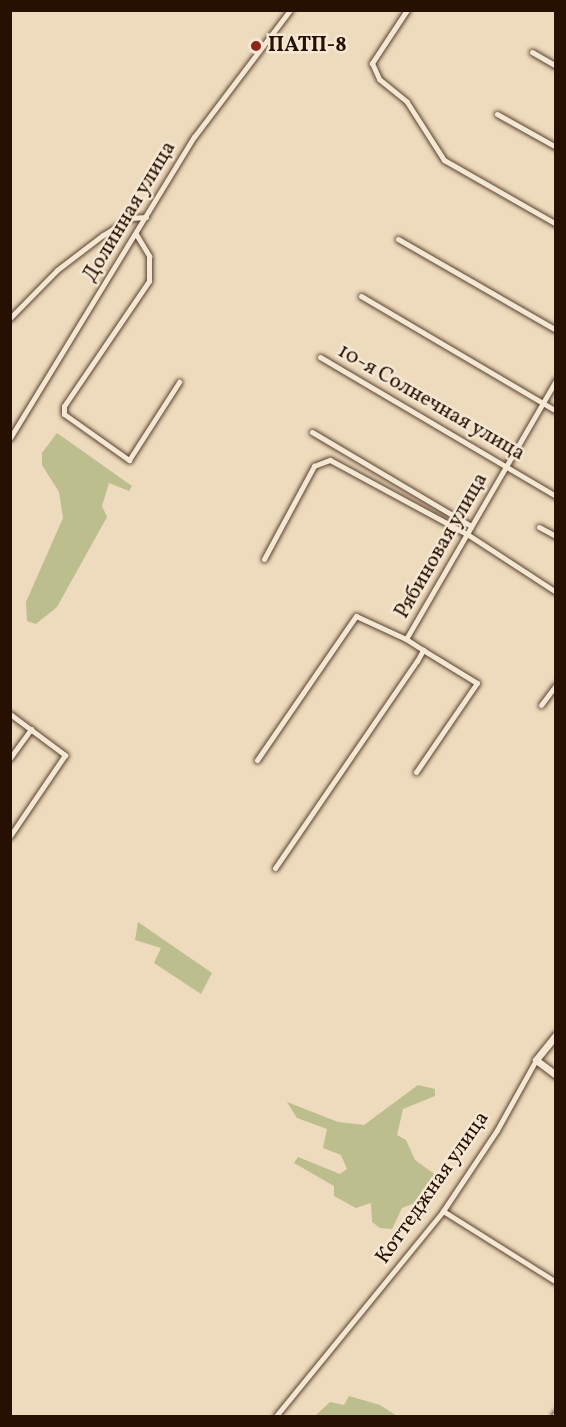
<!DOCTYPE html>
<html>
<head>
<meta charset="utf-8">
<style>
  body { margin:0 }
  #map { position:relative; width:566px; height:1427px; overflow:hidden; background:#eedabc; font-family:Vollkorn,serif }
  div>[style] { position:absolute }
  .green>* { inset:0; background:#bcbe8e }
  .roads { filter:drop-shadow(0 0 2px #594230) drop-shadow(0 0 2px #594230) }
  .street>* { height:5px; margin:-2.5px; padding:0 2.5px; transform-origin:2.5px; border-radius:2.5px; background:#f4e7d3 }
  .secondary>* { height:7px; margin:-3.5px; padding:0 3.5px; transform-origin:3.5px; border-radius:3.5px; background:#f4e7d3 }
  .dots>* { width:16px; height:16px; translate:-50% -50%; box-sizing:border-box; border:3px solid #f4e7d3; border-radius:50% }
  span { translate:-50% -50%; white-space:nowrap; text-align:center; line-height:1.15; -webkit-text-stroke:5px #f4e7d3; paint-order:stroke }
  .poi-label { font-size:21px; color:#271001; font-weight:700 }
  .left { translate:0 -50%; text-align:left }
  .street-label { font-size:21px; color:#271001 }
  .frame { position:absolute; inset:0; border:12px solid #271001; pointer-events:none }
</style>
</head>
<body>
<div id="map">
  <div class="green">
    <div style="clip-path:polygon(57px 433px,132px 486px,129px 491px,109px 483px,102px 506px,107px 517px,57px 607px,36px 624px,27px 621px,26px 602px,63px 518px,59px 492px,42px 465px,42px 453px)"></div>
    <div style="clip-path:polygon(138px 922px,212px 973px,201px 994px,154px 963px,161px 948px,135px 940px)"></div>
    <div style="clip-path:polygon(418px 1085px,435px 1089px,435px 1096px,403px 1109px,397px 1135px,406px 1140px,415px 1160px,440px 1178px,427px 1198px,402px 1208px,392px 1229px,380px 1228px,372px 1222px,371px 1203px,356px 1208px,334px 1196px,334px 1186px,294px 1163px,298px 1157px,340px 1174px,347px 1169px,341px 1155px,323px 1148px,327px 1129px,297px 1118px,287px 1102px,338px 1122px,364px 1125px)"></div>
    <div style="clip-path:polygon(349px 1396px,380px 1405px,397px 1416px,315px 1416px,330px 1402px,344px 1405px)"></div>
  </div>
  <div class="roads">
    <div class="street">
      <div style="left:407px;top:10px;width:64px;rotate:123.4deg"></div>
      <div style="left:372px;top:63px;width:17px;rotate:66deg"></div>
      <div style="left:379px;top:79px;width:36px;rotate:39deg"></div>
      <div style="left:407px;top:102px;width:69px;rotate:57.5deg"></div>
      <div style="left:444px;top:160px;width:129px;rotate:29.7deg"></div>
      <div style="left:532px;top:52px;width:28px;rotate:30deg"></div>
      <div style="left:497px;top:114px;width:68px;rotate:29.2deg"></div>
      <div style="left:136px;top:234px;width:26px;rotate:59deg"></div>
      <div style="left:149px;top:256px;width:25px;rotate:90deg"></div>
      <div style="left:149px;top:281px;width:151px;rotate:124.2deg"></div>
      <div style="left:64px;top:406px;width:8px;rotate:90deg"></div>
      <div style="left:64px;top:414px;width:80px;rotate:35.3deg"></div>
      <div style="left:129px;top:460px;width:93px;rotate:-57.3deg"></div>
      <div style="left:398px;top:239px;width:182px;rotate:29.9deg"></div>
      <div style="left:361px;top:296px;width:226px;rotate:30.5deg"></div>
      <div style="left:10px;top:318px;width:67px;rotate:-45.6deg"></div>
      <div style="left:57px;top:270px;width:58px;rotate:-37.3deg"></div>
      <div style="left:103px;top:235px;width:32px;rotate:-32deg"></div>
      <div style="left:130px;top:218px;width:16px;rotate:-4deg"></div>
      <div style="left:320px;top:357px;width:274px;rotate:30.5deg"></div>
      <div style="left:312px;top:432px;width:185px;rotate:30.6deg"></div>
      <div style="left:10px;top:438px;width:353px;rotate:-58.6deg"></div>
      <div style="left:194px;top:137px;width:159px;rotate:-52.9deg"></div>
      <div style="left:539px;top:527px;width:19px;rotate:28deg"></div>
      <div style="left:264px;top:559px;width:106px;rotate:-61.7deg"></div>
      <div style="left:314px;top:466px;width:17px;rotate:-21deg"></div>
      <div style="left:330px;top:460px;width:156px;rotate:28.4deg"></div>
      <div style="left:467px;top:534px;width:106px;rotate:33.1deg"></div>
      <div style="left:541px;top:705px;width:25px;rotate:-53deg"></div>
      <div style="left:10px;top:714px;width:69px;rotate:36.7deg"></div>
      <div style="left:65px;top:755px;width:98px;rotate:124.2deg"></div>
      <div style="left:10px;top:758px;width:36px;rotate:-54deg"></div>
      <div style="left:257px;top:760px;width:175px;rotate:-55.5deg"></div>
      <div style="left:356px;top:616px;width:55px;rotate:24.7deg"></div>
      <div style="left:416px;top:772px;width:108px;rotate:-55.6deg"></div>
      <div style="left:477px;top:683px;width:63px;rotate:-148.6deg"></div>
      <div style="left:275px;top:868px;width:251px;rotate:-55.6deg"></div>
      <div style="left:417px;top:661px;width:13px;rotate:-61deg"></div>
      <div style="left:423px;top:650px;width:20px;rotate:-147deg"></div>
      <div style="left:406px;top:639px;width:299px;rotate:-59.9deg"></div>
      <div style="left:443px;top:1211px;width:133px;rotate:32.1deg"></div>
      <div style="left:276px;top:1416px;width:264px;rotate:-50.8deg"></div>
      <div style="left:443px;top:1211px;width:97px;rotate:-56.3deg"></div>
      <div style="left:497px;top:1130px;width:80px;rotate:-60.9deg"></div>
      <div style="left:554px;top:1416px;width:4px;rotate:-56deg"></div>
    </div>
    <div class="secondary">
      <div style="left:556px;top:1035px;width:32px;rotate:129deg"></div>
      <div style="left:536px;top:1060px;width:25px;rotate:37deg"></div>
    </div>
  </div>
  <div class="dots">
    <div style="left:256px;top:46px;background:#8f2418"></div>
  </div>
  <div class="poi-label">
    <span class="left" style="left:268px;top:46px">ПАТП-8</span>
  </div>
  <div class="street-label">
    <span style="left:130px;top:212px;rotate:-59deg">Долинная улица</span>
    <span style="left:431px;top:403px;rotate:30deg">10-я Солнечная улица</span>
    <span style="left:442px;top:546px;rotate:-60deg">Рябиновая улица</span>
    <span style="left:433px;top:1188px;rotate:-55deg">Коттеджная улица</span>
  </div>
  <div class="frame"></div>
</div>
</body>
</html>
